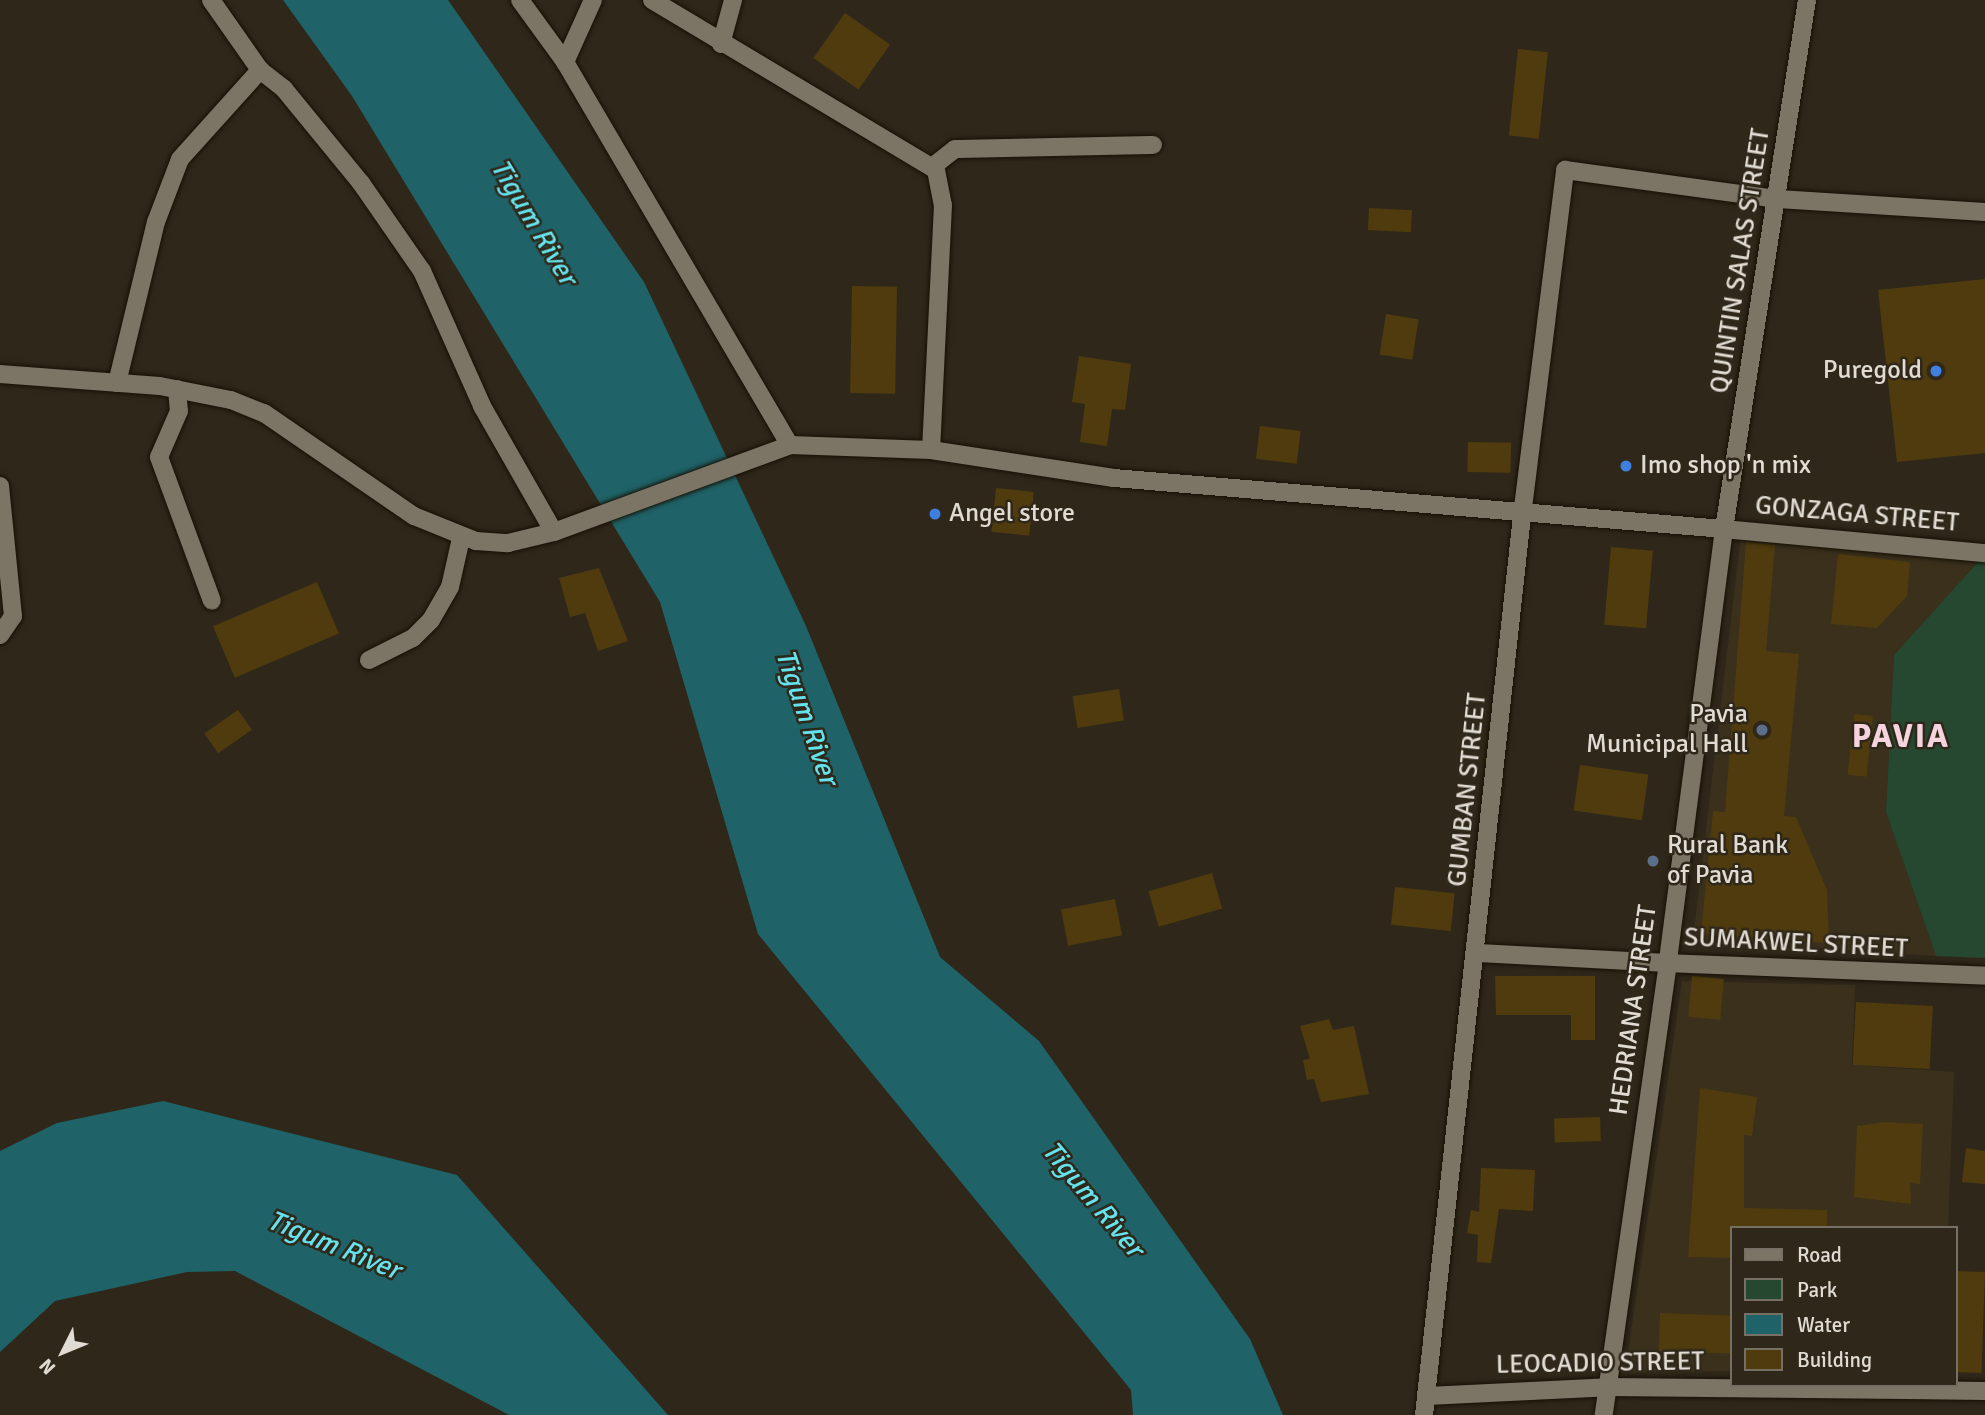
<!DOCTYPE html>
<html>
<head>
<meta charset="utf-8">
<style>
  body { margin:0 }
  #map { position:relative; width:1985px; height:1415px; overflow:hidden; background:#2f281a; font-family:Signika,sans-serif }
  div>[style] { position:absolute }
  .built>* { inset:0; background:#3a301c }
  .green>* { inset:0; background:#264831 }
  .water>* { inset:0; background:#1f6267 }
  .building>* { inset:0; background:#4f3b0e; transform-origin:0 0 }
  .roads { filter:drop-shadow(0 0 2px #171005) drop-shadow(0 0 2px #171005) }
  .minor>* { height:18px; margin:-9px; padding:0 9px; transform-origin:9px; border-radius:9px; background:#7c7465 }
  .tertiary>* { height:18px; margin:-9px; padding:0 9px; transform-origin:9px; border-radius:9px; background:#7c7465 }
  .secondary>* { height:18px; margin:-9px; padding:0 9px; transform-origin:9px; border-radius:9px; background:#7c7465 }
  .dots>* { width:19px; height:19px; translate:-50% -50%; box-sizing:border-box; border:4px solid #2f281a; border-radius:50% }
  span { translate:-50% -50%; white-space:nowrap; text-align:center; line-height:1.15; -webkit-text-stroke:5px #2f281a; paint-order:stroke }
  .street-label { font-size:26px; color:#e0dbd3 }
  .poi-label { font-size:26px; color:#e0dbd3 }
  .right { translate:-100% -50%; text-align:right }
  .left { translate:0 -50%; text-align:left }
  .water-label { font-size:28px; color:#64e3ed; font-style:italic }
  .district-label { font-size:33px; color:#f6d4de; font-weight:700; letter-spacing:2px }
  .legend { position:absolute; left:1730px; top:1226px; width:228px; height:161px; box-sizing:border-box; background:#2f281a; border:2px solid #767064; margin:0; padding:9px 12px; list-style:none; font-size:21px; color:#e0dbd3 }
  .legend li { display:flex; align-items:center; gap:14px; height:35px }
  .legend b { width:35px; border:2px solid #767064 }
  .north { position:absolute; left:28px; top:1317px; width:70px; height:70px; -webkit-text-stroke:5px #2f281a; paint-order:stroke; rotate:227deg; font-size:19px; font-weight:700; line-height:28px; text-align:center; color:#e0dbd3 }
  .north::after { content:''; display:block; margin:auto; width:24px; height:32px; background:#e0dbd3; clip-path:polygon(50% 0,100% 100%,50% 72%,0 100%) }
</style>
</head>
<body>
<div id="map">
  <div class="built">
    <div style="clip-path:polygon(1741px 536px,1978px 562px,1894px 655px,1886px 812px,1936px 956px,1693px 939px)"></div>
    <div style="clip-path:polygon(1682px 981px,1855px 985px,1852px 1065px,1954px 1072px,1948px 1228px,1731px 1228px,1731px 1371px,1625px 1373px)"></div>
  </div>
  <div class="green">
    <div style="clip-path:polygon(1978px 562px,1985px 562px,1985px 958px,1936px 956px,1886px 812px,1894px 655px)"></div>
  </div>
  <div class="water">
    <div style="clip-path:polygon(283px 0,448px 0,644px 282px,806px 626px,940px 957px,1039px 1041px,1250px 1339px,1283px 1415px,1133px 1415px,1131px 1390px,758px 934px,660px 602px,352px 96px)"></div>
    <div style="clip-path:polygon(163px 1101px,457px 1175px,668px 1415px,509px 1415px,235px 1271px,187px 1272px,55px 1301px,0 1352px,0 1151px,57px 1123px)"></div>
  </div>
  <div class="building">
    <div style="left:845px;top:13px;width:55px;height:55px;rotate:35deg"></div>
    <div style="left:1518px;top:49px;width:30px;height:87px;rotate:6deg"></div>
    <div style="left:1369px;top:208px;width:43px;height:22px;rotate:3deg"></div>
    <div style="clip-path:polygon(1985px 279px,1985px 453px,1897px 462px,1878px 290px)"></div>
    <div style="left:852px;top:286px;width:45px;height:107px;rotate:1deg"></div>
    <div style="left:1386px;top:314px;width:33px;height:41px;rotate:9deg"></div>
    <div style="clip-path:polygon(1079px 356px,1131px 364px,1125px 410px,1112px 409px,1107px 446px,1080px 442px,1085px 404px,1072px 402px)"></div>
    <div style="left:1260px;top:426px;width:41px;height:33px;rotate:7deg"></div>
    <div style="left:1468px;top:442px;width:43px;height:30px;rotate:1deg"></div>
    <div style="left:996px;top:488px;width:38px;height:44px;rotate:6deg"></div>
    <div style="clip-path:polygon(1746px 542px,1775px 545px,1766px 651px,1799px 654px,1784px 816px,1796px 817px,1827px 890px,1829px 943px,1701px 934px,1713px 811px,1725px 812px)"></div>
    <div style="left:1611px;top:547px;width:42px;height:78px;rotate:5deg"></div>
    <div style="clip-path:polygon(1838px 554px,1910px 562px,1907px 596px,1877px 628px,1831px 624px)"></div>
    <div style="clip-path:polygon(599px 568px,628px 641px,598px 651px,585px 613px,570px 617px,559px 578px)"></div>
    <div style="left:317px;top:582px;width:56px;height:113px;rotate:67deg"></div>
    <div style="left:1119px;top:689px;width:32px;height:47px;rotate:81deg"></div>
    <div style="left:238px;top:710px;width:24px;height:41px;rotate:55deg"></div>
    <div style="left:1854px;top:714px;width:19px;height:61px;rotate:6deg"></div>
    <div style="left:1580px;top:765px;width:69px;height:46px;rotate:8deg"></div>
    <div style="left:1212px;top:873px;width:37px;height:66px;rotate:74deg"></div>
    <div style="left:1395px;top:887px;width:60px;height:38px;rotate:6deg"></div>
    <div style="left:1115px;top:899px;width:37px;height:55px;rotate:79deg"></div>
    <div style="clip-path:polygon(1495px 976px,1595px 976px,1595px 1040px,1571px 1040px,1571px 1015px,1496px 1015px)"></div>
    <div style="left:1692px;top:976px;width:32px;height:41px;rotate:5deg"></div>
    <div style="left:1856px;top:1002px;width:77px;height:63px;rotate:3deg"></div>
    <div style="clip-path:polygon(1329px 1019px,1333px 1030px,1354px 1026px,1369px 1094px,1321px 1102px,1314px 1079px,1307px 1080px,1303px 1060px,1310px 1059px,1300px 1026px)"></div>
    <div style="clip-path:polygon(1700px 1088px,1757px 1097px,1752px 1136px,1744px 1135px,1744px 1208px,1827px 1210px,1827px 1228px,1731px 1228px,1731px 1258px,1688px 1257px)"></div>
    <div style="left:1600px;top:1117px;width:24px;height:46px;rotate:88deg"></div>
    <div style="clip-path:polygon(1884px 1122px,1923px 1124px,1920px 1184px,1910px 1183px,1911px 1204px,1854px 1197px,1857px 1126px)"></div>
    <div style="clip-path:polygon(1966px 1148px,1985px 1151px,1985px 1184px,1962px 1182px)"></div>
    <div style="clip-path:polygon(1481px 1168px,1535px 1170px,1533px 1211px,1499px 1209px,1491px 1263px,1477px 1262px,1478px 1235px,1467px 1233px,1471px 1210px,1479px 1212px)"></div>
    <div style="left:1955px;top:1271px;width:30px;height:101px;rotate:2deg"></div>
    <div style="left:1660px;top:1313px;width:71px;height:38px;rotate:2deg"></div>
  </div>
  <div class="roads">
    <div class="minor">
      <div style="left:211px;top:0;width:85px;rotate:55deg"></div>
      <div style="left:260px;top:70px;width:31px;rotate:38deg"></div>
      <div style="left:284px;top:89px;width:122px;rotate:50.7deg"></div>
      <div style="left:361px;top:183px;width:107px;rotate:55.3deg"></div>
      <div style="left:422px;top:271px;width:148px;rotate:66deg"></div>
      <div style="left:482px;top:406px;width:145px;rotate:60.3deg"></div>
      <div style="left:520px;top:0;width:77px;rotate:54deg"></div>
      <div style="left:565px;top:62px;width:444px;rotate:59.6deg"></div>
      <div style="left:652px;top:0;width:331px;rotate:30.9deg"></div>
      <div style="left:936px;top:170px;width:36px;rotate:79deg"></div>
      <div style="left:943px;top:205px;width:245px;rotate:92.8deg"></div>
      <div style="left:721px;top:44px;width:46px;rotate:-74.7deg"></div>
      <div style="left:565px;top:62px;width:68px;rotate:-65.7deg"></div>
      <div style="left:932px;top:167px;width:29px;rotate:-38deg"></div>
      <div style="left:955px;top:149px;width:198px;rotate:-1.2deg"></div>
      <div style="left:117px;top:383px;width:166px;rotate:-76.4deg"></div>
      <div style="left:156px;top:222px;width:67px;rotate:-69.1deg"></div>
      <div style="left:180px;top:159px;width:120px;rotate:-48deg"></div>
      <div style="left:177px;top:389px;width:22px;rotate:85deg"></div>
      <div style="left:179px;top:411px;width:50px;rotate:113.5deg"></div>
      <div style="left:159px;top:457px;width:153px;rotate:69.8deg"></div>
      <div style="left:0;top:486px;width:131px;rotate:84.3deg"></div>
      <div style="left:13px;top:616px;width:23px;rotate:124deg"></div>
      <div style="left:1522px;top:516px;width:349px;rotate:-82.9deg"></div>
      <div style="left:1565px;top:170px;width:215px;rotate:7.8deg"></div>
      <div style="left:1778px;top:199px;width:207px;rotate:3.6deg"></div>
      <div style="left:369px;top:660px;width:49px;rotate:-26.6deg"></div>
      <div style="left:413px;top:638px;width:25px;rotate:-45deg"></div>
      <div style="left:431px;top:620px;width:38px;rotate:-60deg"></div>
      <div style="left:450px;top:587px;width:50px;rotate:-77.3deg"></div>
      <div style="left:1478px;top:953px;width:190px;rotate:3deg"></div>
      <div style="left:1668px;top:963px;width:457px;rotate:98.1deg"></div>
      <div style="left:1427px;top:1396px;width:181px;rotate:-2.8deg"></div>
      <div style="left:1608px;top:1387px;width:377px;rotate:0.6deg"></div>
    </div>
    <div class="tertiary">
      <div style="left:0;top:374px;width:160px;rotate:4.3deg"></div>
      <div style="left:160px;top:386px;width:72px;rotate:11.2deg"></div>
      <div style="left:231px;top:400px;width:35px;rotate:22deg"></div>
      <div style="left:264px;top:413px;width:182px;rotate:34.5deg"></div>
      <div style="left:414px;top:516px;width:67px;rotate:22deg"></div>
      <div style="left:476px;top:541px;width:32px;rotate:4deg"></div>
      <div style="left:508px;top:543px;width:47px;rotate:-13.4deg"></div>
      <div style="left:554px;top:532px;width:252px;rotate:-20.2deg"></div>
      <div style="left:790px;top:445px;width:141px;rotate:2deg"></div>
      <div style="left:931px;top:450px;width:185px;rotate:8.7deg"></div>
      <div style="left:1114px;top:478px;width:612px;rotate:4.78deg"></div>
      <div style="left:1424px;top:1415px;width:904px;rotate:-83.78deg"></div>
    </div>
    <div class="secondary">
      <div style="left:1807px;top:0;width:535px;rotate:98.92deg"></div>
      <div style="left:1724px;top:529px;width:438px;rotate:97.4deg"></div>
      <div style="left:1668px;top:963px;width:317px;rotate:2.3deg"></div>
      <div style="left:1724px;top:529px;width:262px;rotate:5.3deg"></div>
    </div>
  </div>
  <div class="dots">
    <div style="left:1936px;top:371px;background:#3f7fe0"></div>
    <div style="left:1626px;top:466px;background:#3f7fe0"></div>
    <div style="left:935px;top:514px;background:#3f7fe0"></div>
    <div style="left:1762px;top:730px;background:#5c6f8a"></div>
    <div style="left:1653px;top:861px;background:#5c6f8a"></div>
  </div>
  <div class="street-label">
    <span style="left:1741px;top:261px;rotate:-81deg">QUINTIN SALAS STREET</span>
    <span style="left:1857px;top:515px;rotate:5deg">GONZAGA STREET</span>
    <span style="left:1468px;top:790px;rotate:-84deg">GUMBAN STREET</span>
    <span style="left:1796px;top:944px;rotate:3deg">SUMAKWEL STREET</span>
    <span style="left:1634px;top:1010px;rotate:-82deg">HEDRIANA STREET</span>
    <span style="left:1600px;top:1364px;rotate:-1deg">LEOCADIO STREET</span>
  </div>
  <div class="poi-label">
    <span class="right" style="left:1922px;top:371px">Puregold</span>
    <span class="left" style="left:1640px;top:466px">Imo shop 'n mix</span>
    <span class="left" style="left:949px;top:514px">Angel store</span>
    <span class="right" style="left:1748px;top:730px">Pavia<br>Municipal Hall</span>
    <span class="left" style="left:1667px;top:861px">Rural Bank<br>of Pavia</span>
  </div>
  <div class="water-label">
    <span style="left:534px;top:222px;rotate:59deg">Tigum River</span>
    <span style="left:807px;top:717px;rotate:71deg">Tigum River</span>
    <span style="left:1093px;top:1199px;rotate:50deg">Tigum River</span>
    <span style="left:334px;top:1245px;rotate:22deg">Tigum River</span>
  </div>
  <div class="district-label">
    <span style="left:1901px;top:737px">PAVIA</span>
  </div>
  <ul class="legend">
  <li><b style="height:9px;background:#7c7465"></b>Road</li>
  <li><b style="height:19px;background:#264831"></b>Park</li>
  <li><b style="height:19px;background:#1f6267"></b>Water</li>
  <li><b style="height:19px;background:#4f3b0e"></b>Building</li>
  </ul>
  <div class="north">N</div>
</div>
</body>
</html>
